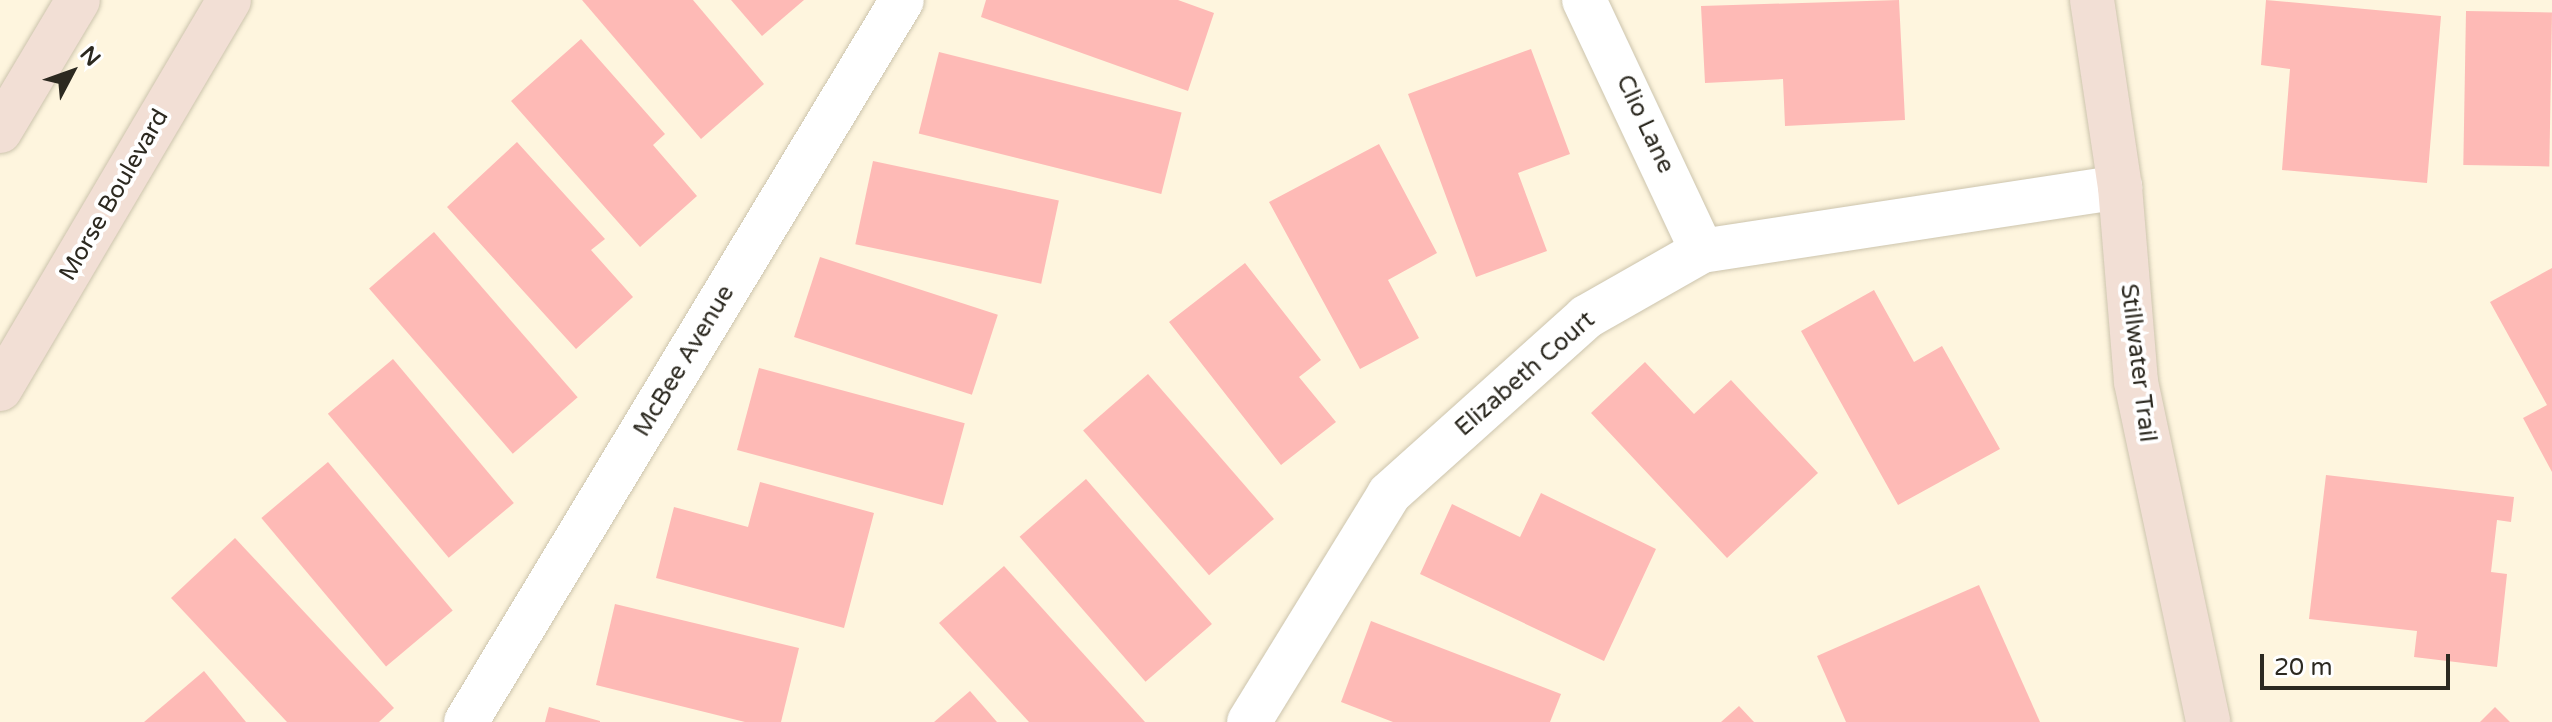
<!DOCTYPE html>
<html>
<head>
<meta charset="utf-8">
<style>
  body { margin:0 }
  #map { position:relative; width:2552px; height:722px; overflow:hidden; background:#fef5de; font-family:"Varela Round",sans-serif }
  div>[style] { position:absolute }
  .building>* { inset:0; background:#febab6; transform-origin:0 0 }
  .roads { filter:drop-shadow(0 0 2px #ccc4ad) drop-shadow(0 0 2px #ccc4ad) }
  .street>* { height:44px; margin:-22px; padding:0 22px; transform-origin:22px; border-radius:22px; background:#fff }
  .secondary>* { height:44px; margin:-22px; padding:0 22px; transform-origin:22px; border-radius:22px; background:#f2dfd5 }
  span { translate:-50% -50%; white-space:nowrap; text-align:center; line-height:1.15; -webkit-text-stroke:8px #fff; paint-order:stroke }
  .street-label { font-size:24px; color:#2c2920 }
  .north { position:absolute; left:32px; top:32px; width:80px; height:80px; -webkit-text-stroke:6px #fff; paint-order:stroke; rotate:49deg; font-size:22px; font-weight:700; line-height:32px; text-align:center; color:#2c2920 }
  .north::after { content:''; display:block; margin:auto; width:28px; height:36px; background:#2c2920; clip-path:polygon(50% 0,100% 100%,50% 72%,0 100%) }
  .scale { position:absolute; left:2260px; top:654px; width:190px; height:36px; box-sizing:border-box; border:4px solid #2c2920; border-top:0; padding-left:10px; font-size:24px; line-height:28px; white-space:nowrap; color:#2c2920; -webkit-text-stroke:6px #fff; paint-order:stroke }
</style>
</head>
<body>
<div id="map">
  <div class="building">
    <div style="clip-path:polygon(582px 0,693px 0,764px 84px,701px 139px)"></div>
    <div style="clip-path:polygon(731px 0,804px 0,762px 36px)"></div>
    <div style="clip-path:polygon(986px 0,1178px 0,1214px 13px,1188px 91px,981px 17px)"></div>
    <div style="clip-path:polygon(1899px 0,1905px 120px,1785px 126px,1783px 79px,1705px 83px,1701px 6px)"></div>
    <div style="clip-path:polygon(2266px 0,2441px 16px,2427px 183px,2282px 170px,2290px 69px,2261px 65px)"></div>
    <div style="left:2466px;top:11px;width:86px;height:154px;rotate:1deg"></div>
    <div style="clip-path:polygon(581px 39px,665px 134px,653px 145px,697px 196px,640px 247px,511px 101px)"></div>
    <div style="clip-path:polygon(1531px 49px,1570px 154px,1518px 173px,1547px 251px,1476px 277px,1408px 94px)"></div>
    <div style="left:939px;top:52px;width:250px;height:84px;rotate:14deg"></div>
    <div style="clip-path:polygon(517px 142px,605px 239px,591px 250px,633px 297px,576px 349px,447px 207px)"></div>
    <div style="clip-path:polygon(1379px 144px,1437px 253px,1388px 280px,1419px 338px,1360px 369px,1269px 202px)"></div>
    <div style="left:873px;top:161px;width:190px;height:85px;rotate:12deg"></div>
    <div style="left:434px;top:232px;width:219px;height:86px;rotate:49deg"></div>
    <div style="left:820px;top:257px;width:187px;height:84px;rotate:18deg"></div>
    <div style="clip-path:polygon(1245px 263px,1321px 360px,1299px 377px,1336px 422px,1281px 465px,1169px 322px)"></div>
    <div style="clip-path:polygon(2552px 268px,2552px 472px,2523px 418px,2547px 405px,2490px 302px)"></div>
    <div style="clip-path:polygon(1874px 290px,1914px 362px,1942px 346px,2000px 449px,1898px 505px,1801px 331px)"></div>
    <div style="left:393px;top:359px;width:188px;height:85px;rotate:50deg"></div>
    <div style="clip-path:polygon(1645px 362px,1694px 414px,1731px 380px,1818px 473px,1727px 558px,1591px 413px)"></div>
    <div style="left:759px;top:368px;width:213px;height:85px;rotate:15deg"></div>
    <div style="left:1148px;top:374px;width:192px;height:86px;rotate:49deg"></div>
    <div style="left:328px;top:462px;width:194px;height:87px;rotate:50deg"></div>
    <div style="clip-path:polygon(2326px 475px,2514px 497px,2511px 522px,2497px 520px,2491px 572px,2507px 574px,2497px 667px,2414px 657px,2417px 631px,2309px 619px)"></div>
    <div style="left:1086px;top:479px;width:192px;height:88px;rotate:49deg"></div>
    <div style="clip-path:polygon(760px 482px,874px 513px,844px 628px,656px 578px,674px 507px,748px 527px)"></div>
    <div style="clip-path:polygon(1541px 493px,1656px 549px,1604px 661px,1420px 574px,1452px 504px,1520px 537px)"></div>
    <div style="clip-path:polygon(235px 538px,394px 708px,379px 722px,287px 722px,171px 598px)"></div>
    <div style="clip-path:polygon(1004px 566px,1145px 722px,1029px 722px,939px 623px)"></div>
    <div style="clip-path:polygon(1979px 585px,2040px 722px,1846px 722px,1817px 656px)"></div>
    <div style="clip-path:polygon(615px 604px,799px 648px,781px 722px,745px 722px,596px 685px)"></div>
    <div style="clip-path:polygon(1371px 621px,1561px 694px,1550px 722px,1393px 722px,1341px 702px)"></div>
    <div style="clip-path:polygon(204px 671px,246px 722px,144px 722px)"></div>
    <div style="clip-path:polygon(970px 691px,997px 722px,934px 722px)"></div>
    <div style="clip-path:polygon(1739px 706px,1754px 722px,1721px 722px)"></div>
    <div style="clip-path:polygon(549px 707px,600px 721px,600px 722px,545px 722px)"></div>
    <div style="clip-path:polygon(2495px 707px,2510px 722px,2480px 722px)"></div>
  </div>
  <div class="roads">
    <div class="street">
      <div style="left:1584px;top:0;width:277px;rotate:64.8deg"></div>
      <div style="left:466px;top:722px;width:843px;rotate:-58.87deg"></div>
      <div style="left:1249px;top:722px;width:268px;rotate:-58.4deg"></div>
      <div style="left:1389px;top:494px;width:265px;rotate:-41.9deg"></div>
      <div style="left:1586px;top:317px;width:133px;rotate:-29.6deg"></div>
      <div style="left:1702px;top:251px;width:423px;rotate:-8.7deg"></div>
    </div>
    <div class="secondary">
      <div style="left:2092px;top:0;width:189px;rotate:81.5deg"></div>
      <div style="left:2120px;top:187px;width:196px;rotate:85.3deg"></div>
      <div style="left:2136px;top:382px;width:348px;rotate:78deg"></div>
      <div style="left:0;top:131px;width:152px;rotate:-59.2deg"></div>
      <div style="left:0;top:389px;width:451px;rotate:-59.5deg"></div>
    </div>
  </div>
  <div class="street-label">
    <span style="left:1645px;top:124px;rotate:65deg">Clio Lane</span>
    <span style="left:114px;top:195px;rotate:-60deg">Morse Boulevard</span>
    <span style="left:684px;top:361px;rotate:-59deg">McBee Avenue</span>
    <span style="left:2138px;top:363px;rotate:83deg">Stillwater Trail</span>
    <span style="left:1525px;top:374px;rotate:-41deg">Elizabeth Court</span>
  </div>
  <div class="north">N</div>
  <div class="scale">20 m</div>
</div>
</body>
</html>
